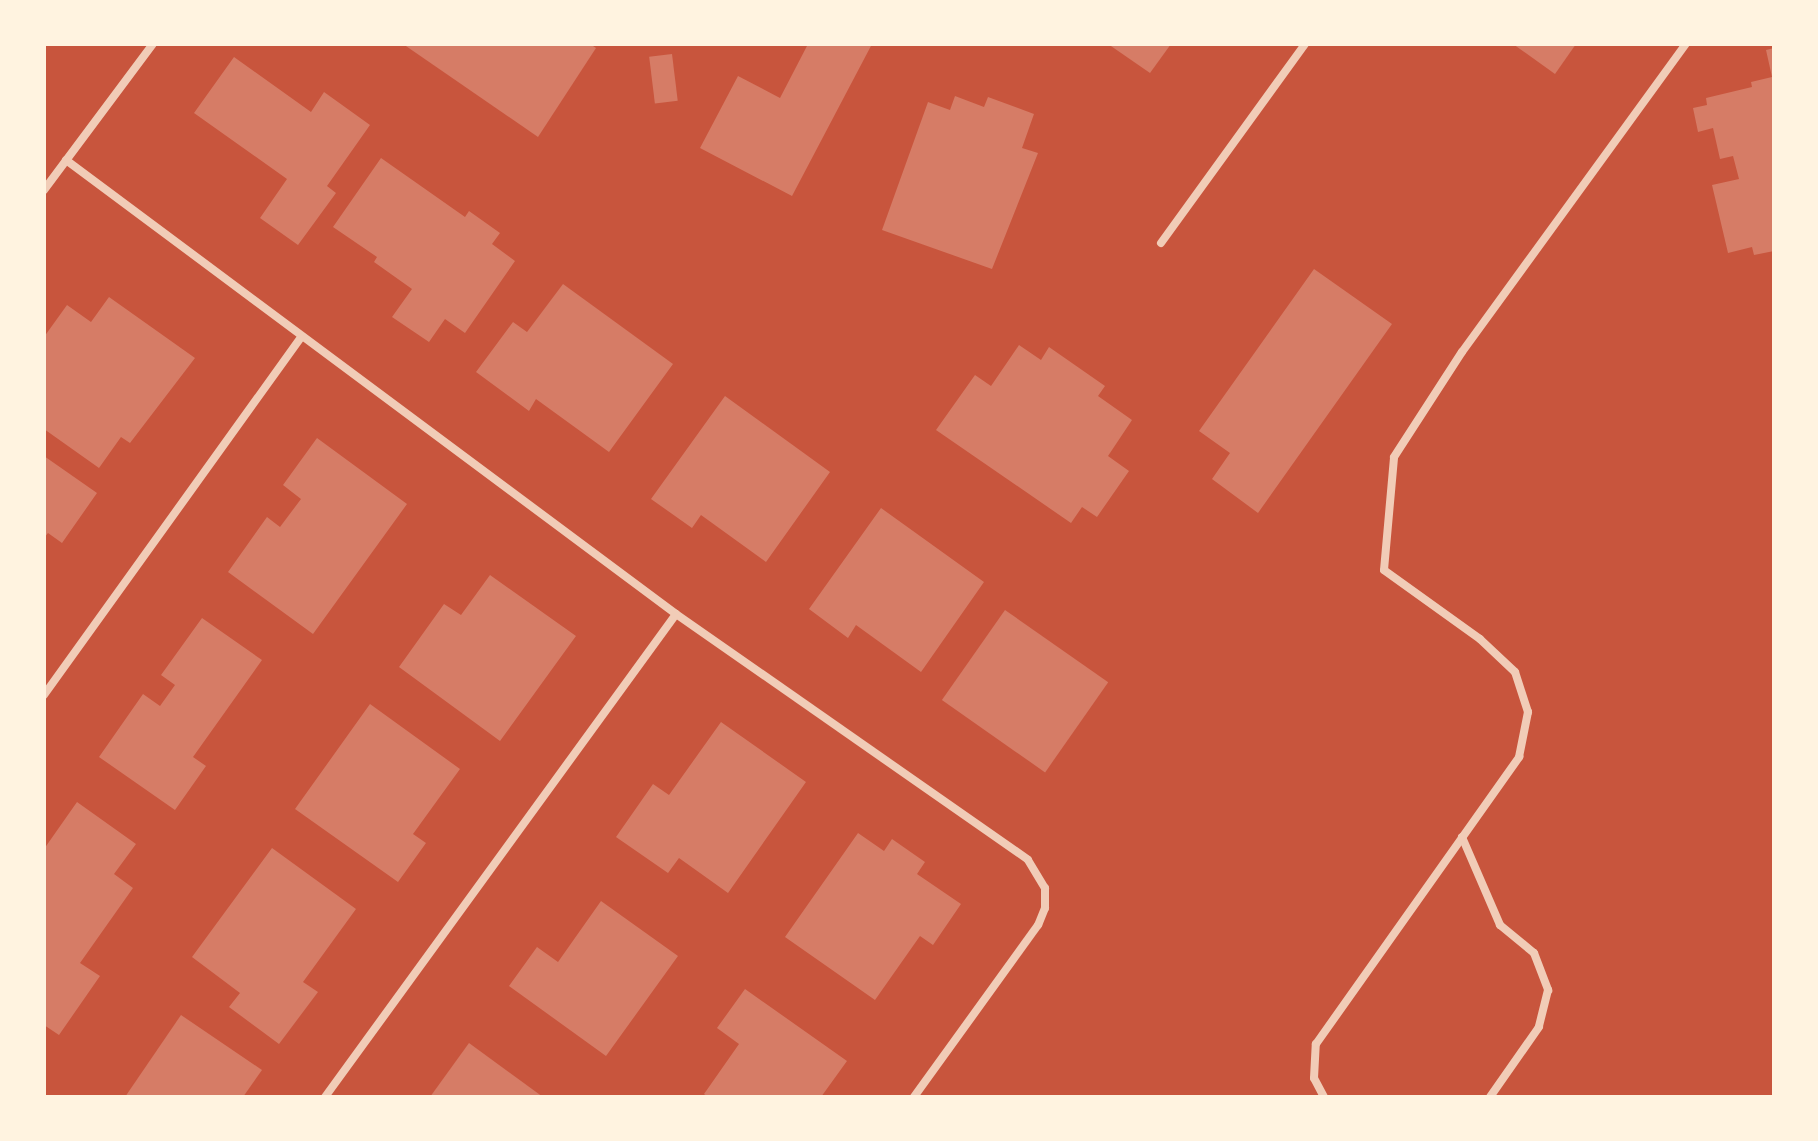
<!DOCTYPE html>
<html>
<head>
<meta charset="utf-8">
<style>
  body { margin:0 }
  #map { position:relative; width:1818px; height:1141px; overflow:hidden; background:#c8553d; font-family:Bitter,serif }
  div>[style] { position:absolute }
  .building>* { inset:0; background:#d67c66; transform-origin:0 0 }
  .minor>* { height:8px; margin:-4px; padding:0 4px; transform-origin:4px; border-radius:4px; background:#f1ccb7 }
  span { translate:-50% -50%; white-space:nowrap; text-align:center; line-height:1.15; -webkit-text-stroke:8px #fff3e0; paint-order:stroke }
  .frame { position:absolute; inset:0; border:46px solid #fff3e0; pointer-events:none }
</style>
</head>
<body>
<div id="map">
  <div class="building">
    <div style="clip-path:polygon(403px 44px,590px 44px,596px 48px,538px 137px)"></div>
    <div style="clip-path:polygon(808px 44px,872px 44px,792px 196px,700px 148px,738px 76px,780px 98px)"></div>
    <div style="clip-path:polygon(1108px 44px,1171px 44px,1150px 73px)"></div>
    <div style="clip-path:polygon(1513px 44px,1576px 44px,1555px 74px)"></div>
    <div style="clip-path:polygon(1774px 48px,1774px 251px,1754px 255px,1752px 247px,1728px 253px,1712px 185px,1739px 179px,1733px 156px,1720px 159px,1713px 128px,1698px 132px,1693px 108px,1707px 105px,1706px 98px,1752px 87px,1751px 82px,1772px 77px,1766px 50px)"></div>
    <div style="left:672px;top:54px;width:47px;height:23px;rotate:83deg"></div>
    <div style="clip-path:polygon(234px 57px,311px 112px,324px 92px,370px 125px,327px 186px,336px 193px,298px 245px,260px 218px,287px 179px,194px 113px)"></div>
    <div style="clip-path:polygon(955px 96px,984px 107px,988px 97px,1034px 114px,1022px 148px,1038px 153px,992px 269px,882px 230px,928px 102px,950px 110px)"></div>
    <div style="clip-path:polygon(381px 158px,465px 217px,469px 211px,500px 233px,492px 244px,515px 261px,465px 333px,445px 319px,429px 342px,392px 317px,412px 289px,374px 262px,377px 257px,333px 227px)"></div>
    <div style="clip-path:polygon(1314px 269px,1392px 324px,1258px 513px,1212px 479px,1230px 453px,1199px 431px)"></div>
    <div style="clip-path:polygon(563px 284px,673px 364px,609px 452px,536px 399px,529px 411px,476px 372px,513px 322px,527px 332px)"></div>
    <div style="clip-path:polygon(109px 297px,195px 358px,130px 443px,121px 437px,99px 468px,44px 429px,44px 337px,67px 305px,91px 322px)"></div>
    <div style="clip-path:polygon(1019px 345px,1041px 360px,1049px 347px,1105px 386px,1098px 396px,1132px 420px,1108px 456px,1129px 471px,1097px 517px,1082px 507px,1071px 523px,936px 430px,975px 375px,991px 386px)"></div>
    <div style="clip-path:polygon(725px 396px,830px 472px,766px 562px,701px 515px,692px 528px,651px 499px)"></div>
    <div style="clip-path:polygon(317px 438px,407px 504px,313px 634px,228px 572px,267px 517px,280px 527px,301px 499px,283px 485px)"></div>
    <div style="clip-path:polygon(44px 456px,97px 493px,62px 543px,48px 533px,44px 538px)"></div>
    <div style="clip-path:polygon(881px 508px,984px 582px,921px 672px,856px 625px,848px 638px,809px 609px)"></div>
    <div style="clip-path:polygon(490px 575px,576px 636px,500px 741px,399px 667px,444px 604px,461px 615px)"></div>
    <div style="left:1005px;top:610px;width:126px;height:110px;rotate:35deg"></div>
    <div style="clip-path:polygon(202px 618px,262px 660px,193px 757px,206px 766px,175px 810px,99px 757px,143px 694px,160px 706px,175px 685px,161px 675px)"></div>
    <div style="clip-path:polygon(370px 704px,460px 769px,413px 834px,426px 843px,398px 882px,295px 809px)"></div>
    <div style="clip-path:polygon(721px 722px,806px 782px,728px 893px,679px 858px,668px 873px,616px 837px,653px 784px,669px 795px)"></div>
    <div style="clip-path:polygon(77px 802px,136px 844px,114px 874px,133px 888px,80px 963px,100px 976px,59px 1035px,44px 1025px,44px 849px)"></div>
    <div style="clip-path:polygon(858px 833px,884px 851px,892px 839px,925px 862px,917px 874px,961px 904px,933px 945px,920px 936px,875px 1000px,785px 937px)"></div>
    <div style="clip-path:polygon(272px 848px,356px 909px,303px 982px,318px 992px,279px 1044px,229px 1007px,240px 993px,192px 957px)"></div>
    <div style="clip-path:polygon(601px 901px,678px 956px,606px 1056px,509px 986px,537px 947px,558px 962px)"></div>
    <div style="clip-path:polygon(745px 989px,847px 1061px,821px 1097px,708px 1097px,704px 1094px,739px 1044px,717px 1028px)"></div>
    <div style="clip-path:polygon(181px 1015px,262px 1070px,243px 1097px,125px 1097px)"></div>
    <div style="clip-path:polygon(469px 1043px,543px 1097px,430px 1097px)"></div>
  </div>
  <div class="minor">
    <div style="left:66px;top:160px;width:760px;rotate:36.66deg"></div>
    <div style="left:676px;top:614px;width:429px;rotate:34.9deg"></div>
    <div style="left:1028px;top:860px;width:33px;rotate:59deg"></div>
    <div style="left:1045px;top:888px;width:20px;rotate:90deg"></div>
    <div style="left:1045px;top:908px;width:18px;rotate:112deg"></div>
    <div style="left:1038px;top:925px;width:212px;rotate:125.8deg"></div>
    <div style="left:44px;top:190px;width:182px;rotate:-53.3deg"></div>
    <div style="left:1161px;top:243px;width:246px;rotate:-54.1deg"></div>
    <div style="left:44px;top:695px;width:440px;rotate:-54.3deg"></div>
    <div style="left:1462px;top:837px;width:96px;rotate:66.6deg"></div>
    <div style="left:1500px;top:925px;width:44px;rotate:39.5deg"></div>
    <div style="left:1534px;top:953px;width:40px;rotate:69deg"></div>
    <div style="left:1548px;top:990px;width:38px;rotate:104deg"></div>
    <div style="left:1539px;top:1027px;width:85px;rotate:125deg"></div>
    <div style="left:325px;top:1097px;width:597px;rotate:-53.99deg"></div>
    <div style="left:1324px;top:1097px;width:21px;rotate:-118deg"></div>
    <div style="left:1314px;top:1078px;width:34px;rotate:-87deg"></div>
    <div style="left:1316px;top:1044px;width:352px;rotate:-54.7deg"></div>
    <div style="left:1519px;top:757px;width:46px;rotate:-78.7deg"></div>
    <div style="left:1528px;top:712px;width:42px;rotate:-108deg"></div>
    <div style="left:1515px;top:672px;width:48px;rotate:-136.7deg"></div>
    <div style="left:1480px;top:639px;width:118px;rotate:-144.3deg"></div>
    <div style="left:1384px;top:570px;width:113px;rotate:-84.9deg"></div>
    <div style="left:1394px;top:457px;width:125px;rotate:-57.1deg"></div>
    <div style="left:1462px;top:352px;width:381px;rotate:-54deg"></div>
  </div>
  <div class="frame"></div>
</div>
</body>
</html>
